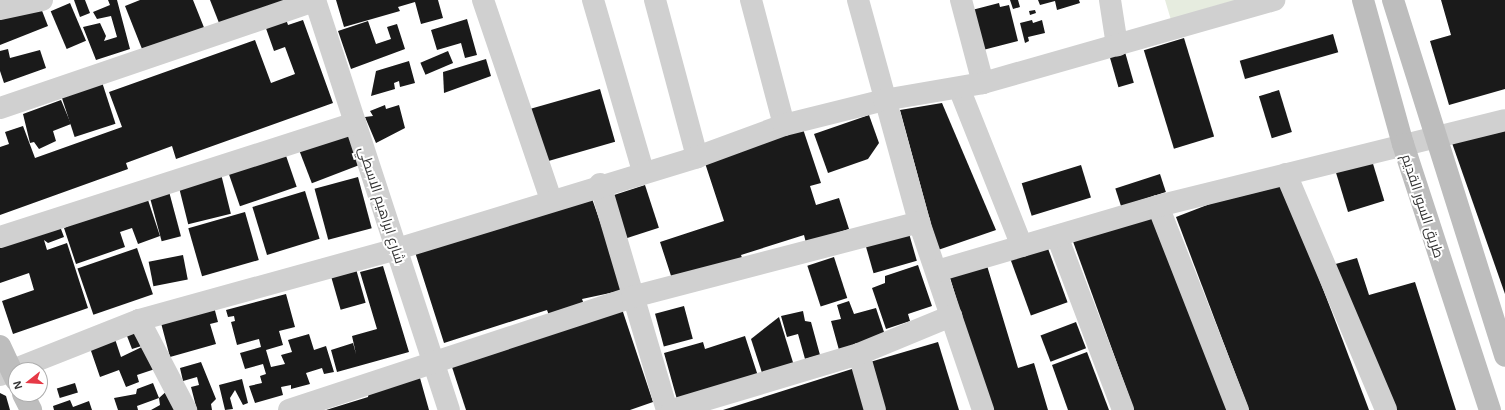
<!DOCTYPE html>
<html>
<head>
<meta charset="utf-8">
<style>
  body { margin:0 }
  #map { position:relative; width:1505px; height:410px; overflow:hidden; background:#fff; font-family:Helvetica,Cairo,sans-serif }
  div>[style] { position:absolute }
  .green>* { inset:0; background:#e6ecdf }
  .building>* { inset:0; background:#1a1a1a; transform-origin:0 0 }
  .minor>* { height:22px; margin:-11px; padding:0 11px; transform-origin:11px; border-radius:11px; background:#d0d0d0 }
  .secondary>* { height:22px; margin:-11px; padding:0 11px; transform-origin:11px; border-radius:11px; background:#bdbdbd }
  span { translate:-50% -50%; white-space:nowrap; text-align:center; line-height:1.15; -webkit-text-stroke:4px #fff; paint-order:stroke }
  .street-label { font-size:14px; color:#333 }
  .north { position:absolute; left:8px; top:362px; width:40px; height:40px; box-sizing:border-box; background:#fff; border:1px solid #adadad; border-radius:50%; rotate:253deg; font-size:11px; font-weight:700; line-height:16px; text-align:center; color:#333 }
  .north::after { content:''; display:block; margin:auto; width:14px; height:18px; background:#e63946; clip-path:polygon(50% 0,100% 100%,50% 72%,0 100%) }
</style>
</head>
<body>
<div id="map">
  <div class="green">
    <div style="clip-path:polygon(1165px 0,1236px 0,1171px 20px)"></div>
  </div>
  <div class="building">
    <div style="clip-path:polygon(74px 0,85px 0,90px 13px,80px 17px)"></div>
    <div style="clip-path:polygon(108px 0,117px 0,130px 49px,96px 60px,83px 27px,100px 23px,106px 36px,104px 41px,117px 37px,111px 16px,97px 19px,93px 12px,110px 5px)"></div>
    <div style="clip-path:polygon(140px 0,193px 0,205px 30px,144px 54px,125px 6px)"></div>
    <div style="clip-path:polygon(210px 0,293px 0,221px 28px)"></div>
    <div style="clip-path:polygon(336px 0,438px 0,443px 18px,421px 24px,415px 2px,398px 7px,400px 11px,344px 27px)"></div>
    <div style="clip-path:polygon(1010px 0,1018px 0,1020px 7px,1013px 9px)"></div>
    <div style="clip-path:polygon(1038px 0,1079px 0,1080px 3px,1057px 10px,1055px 1px,1040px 5px)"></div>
    <div style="clip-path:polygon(1441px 0,1505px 0,1505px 89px,1449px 105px,1430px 41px,1451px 35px)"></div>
    <div style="clip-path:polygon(39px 3px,48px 26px,0 45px,0 19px)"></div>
    <div style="left:70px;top:3px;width:41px;height:21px;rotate:67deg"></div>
    <div style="clip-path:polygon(999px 3px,1000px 7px,1009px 5px,1018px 41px,983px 50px,972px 10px)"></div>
    <div style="clip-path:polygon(1035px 10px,1036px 13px,1030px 15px,1029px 11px)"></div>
    <div style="clip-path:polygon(284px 13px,288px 25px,303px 20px,333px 103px,176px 159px,172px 146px,126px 163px,128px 169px,0 215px,0 147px,9px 144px,5px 132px,23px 126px,35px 158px,122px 127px,109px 92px,255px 40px,271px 83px,295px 74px,285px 47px,274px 51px,263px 20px)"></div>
    <div style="clip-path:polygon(467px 19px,477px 55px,465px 58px,461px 43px,437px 50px,431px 30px)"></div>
    <div style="clip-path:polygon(1032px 20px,1033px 23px,1042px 20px,1045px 33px,1028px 37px,1029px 41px,1025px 43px,1020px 23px)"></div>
    <div style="clip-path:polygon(368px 21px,376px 44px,391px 39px,387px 27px,397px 24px,405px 49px,351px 69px,338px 31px)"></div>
    <div style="left:1333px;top:34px;width:19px;height:97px;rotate:74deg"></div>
    <div style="left:1184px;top:38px;width:103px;height:42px;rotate:73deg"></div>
    <div style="clip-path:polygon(8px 49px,10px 58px,40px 50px,46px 68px,4px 83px,0 71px,0 51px)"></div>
    <div style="left:448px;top:51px;width:13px;height:30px;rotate:67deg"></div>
    <div style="left:1125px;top:52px;width:32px;height:16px;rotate:74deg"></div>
    <div style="clip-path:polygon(486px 59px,491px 76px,444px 93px,443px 72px)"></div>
    <div style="clip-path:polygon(409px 61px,415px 83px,400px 87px,399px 81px,394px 83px,395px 89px,371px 96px,376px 71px)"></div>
    <div style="left:101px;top:79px;width:47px;height:43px;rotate:72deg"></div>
    <div style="left:600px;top:89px;width:55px;height:73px;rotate:74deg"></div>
    <div style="left:1279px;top:90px;width:44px;height:21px;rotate:73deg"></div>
    <div style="clip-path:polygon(61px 100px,71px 124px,53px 131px,56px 141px,39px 149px,34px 142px,30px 143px,23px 114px)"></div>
    <div style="clip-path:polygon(942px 103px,996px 230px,938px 250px,900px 110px)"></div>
    <div style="clip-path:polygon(385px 105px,386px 109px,399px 105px,405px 128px,376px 143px,365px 117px,373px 116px,370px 111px)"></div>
    <div style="clip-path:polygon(869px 115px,879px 143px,868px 159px,828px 173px,814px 134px)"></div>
    <div style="clip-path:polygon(1505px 125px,1505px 294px,1452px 143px)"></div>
    <div style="left:347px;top:127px;width:40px;height:53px;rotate:69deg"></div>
    <div style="clip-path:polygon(803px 129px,821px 183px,810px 186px,816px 205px,839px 198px,849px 229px,806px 243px,804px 235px,741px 255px,744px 263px,674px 285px,660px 242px,724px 221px,704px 160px)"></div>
    <div style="left:283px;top:147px;width:42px;height:60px;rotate:71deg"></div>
    <div style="left:1370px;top:154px;width:49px;height:38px;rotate:73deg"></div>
    <div style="left:1081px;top:165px;width:34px;height:62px;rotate:73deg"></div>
    <div style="left:220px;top:170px;width:45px;height:44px;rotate:76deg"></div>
    <div style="left:1160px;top:174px;width:19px;height:47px;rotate:72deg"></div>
    <div style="left:358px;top:177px;width:53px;height:45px;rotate:75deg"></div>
    <div style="clip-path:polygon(1280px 177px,1343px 341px,1369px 410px,1249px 410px,1176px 217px)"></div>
    <div style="left:167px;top:184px;width:54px;height:20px;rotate:75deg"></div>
    <div style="left:645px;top:185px;width:45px;height:39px;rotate:72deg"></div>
    <div style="clip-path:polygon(145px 191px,160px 236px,138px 244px,132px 228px,120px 232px,125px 247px,76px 264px,64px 228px)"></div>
    <div style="left:305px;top:191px;width:50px;height:55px;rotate:73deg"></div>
    <div style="clip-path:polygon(590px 193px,624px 290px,582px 299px,585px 307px,550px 318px,547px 310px,444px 343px,414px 249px)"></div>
    <div style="clip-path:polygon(1153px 209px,1227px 410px,1134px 410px,1071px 236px)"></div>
    <div style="left:245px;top:212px;width:50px;height:59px;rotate:74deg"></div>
    <div style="clip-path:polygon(58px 221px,64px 237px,48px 243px,44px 240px,47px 250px,67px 243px,88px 308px,13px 334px,2px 301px,34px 290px,29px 273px,0 283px,0 241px)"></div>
    <div style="left:908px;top:230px;width:32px;height:45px;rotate:74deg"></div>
    <div style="left:1046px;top:243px;width:63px;height:39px;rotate:70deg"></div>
    <div style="left:137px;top:248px;width:49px;height:63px;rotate:71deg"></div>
    <div style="left:183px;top:255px;width:25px;height:35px;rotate:79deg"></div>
    <div style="left:834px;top:257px;width:43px;height:28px;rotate:72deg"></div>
    <div style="clip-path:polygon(1357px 258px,1369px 295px,1415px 282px,1456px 410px,1395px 410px,1332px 265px)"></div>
    <div style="clip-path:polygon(985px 259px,1018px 368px,1034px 363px,1048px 410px,990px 410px,948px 271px)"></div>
    <div style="clip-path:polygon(918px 265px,932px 306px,908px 314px,910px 321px,886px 329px,872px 288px,885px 283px,885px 276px)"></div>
    <div style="clip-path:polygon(383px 266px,409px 352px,337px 372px,331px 350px,353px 343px,356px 354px,352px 336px,377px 329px,360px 272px)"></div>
    <div style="left:356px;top:269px;width:35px;height:26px;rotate:74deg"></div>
    <div style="clip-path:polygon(286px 294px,295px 327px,279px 331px,283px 345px,266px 350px,271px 367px,285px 364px,281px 355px,292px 352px,288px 340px,309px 334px,314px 350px,326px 346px,334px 372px,324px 374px,322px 368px,306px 373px,310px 384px,291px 389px,291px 385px,281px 387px,283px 395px,255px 403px,249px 386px,262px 383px,260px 376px,266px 374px,263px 364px,245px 369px,240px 353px,261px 347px,259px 339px,237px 345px,231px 322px,235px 321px,234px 316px,228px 317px,226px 310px)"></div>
    <div style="clip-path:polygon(849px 301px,854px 314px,876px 308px,886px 338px,839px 350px,831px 321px,841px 319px,837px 305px)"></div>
    <div style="clip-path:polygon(213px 303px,218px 322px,210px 324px,216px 344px,170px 357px,161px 323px)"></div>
    <div style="left:684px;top:306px;width:34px;height:30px;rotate:75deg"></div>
    <div style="clip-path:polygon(622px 309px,653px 402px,630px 410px,466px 410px,451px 364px)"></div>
    <div style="clip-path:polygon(803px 311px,805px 321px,811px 322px,820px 355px,805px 359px,798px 334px,787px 337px,781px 316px)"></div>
    <div style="clip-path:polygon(779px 317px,795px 369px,764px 379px,751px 339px)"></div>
    <div style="left:1076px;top:322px;width:28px;height:38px;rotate:69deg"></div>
    <div style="clip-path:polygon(137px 326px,148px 344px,132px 349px,127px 336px)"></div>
    <div style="clip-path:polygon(745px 336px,758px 376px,678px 403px,664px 353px,703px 342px,705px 349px)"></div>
    <div style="clip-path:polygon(115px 339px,121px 357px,148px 344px,158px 368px,137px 375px,139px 382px,126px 387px,119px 370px,100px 377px,90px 348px)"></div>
    <div style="clip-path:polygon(938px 342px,959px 410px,885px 410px,870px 362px)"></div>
    <div style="clip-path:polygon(1087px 352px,1109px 410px,1068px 410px,1052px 365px)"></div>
    <div style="clip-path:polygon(201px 362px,216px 399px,211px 404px,212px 410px,197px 410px,191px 387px,199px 385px,197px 377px,183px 381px,180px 368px)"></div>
    <div style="clip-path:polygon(855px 368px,868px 410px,723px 410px)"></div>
    <div style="clip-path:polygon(420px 378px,429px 410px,326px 410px,368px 397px,369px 390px)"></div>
    <div style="clip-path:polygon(242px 379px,248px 403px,243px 405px,235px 390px,230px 398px,233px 409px,225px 410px,219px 385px)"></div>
    <div style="left:75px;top:383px;width:10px;height:19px;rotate:73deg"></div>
    <div style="clip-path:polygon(153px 383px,159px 398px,137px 406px,138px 410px,118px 410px,114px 398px,136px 394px,137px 389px)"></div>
    <div style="clip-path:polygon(169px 389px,181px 410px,151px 410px,160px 405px,159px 398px)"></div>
    <div style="clip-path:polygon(0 393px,6px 396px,10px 410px,0 410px)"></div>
    <div style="clip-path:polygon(70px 400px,73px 407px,89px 401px,92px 410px,54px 410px,53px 406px)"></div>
  </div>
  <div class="minor">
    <div style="left:315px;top:0;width:431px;rotate:71.9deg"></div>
    <div style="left:483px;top:0;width:211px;rotate:71.2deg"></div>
    <div style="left:593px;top:0;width:178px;rotate:73.7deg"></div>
    <div style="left:655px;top:0;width:163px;rotate:75deg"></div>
    <div style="left:751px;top:0;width:129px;rotate:75.2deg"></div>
    <div style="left:858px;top:0;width:230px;rotate:74.6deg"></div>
    <div style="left:919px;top:222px;width:199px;rotate:71.2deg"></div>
    <div style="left:961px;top:0;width:86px;rotate:75.2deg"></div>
    <div style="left:1110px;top:0;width:46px;rotate:81.2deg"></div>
    <div style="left:0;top:9px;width:43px;rotate:-12.1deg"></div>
    <div style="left:959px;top:88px;width:170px;rotate:68.3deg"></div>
    <div style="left:0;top:108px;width:333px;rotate:-18.8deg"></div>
    <div style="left:1286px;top:174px;width:256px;rotate:67deg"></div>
    <div style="left:600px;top:184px;width:236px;rotate:73.5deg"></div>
    <div style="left:1158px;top:206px;width:219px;rotate:68.6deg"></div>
    <div style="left:1057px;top:236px;width:186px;rotate:69.2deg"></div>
    <div style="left:0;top:237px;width:373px;rotate:-17.8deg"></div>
    <div style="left:937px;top:271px;width:230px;rotate:-16.4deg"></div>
    <div style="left:1158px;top:206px;width:357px;rotate:-13.9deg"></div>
    <div style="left:139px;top:320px;width:102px;rotate:62.4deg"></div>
    <div style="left:859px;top:354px;width:58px;rotate:74.1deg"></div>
    <div style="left:0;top:375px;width:149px;rotate:-21.6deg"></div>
    <div style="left:139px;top:320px;width:268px;rotate:-15.4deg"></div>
    <div style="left:397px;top:249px;width:314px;rotate:-17deg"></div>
    <div style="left:697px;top:157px;width:93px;rotate:-20.2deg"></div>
    <div style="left:784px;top:125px;width:103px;rotate:-14deg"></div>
    <div style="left:884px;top:100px;width:100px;rotate:-9.7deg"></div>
    <div style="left:983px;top:83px;width:303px;rotate:-15.9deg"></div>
    <div style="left:289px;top:410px;width:361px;rotate:-18.2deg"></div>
    <div style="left:632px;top:297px;width:297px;rotate:-14.6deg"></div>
    <div style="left:672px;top:410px;width:195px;rotate:-16.7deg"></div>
    <div style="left:859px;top:354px;width:100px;rotate:-22.4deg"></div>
  </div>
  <div class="secondary">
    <div style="left:1363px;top:0;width:149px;rotate:74.5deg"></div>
    <div style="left:1403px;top:144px;width:280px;rotate:71.9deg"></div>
    <div style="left:1393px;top:0;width:373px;rotate:72.5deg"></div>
    <div style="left:0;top:346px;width:38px;rotate:65deg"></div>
    <div style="left:23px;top:394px;width:18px;rotate:63deg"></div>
  </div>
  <div class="street-label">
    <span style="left:382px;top:205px;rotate:72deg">شارع ابراهيم الاسطي</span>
    <span style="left:1423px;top:206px;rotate:72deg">طريق السور القديم</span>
  </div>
  <div class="north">N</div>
</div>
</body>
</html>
